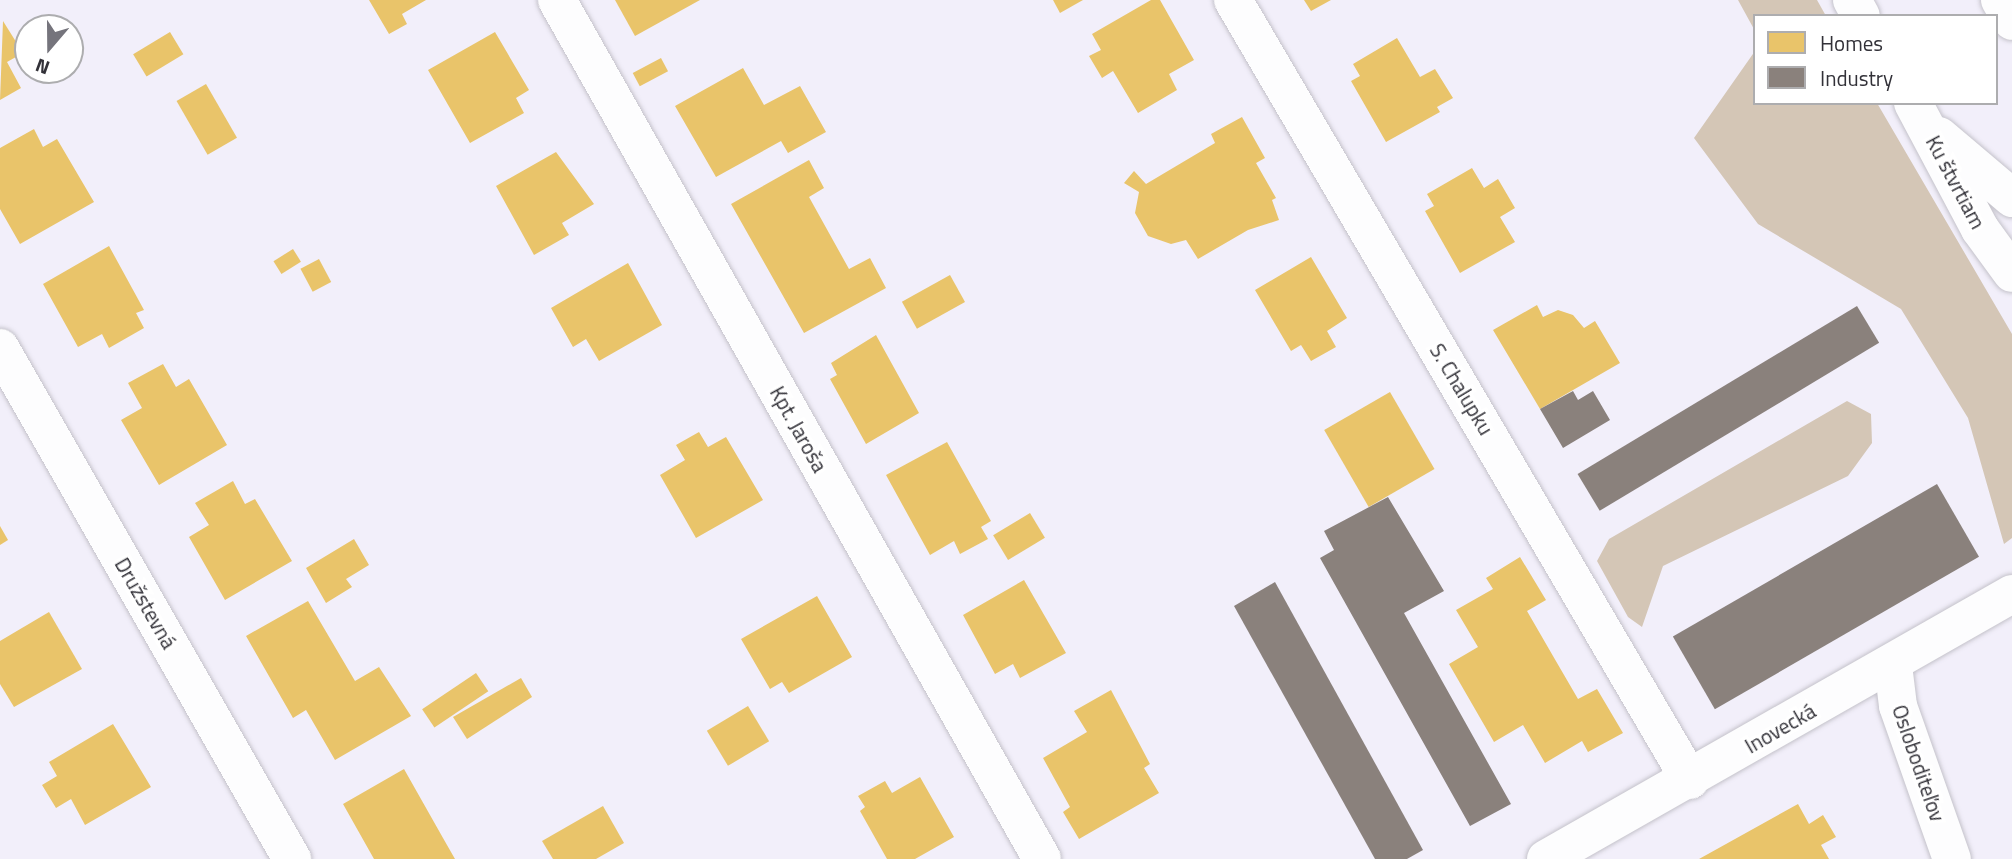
<!DOCTYPE html>
<html>
<head>
<meta charset="utf-8">
<style>
  body { margin:0 }
  #map { position:relative; width:2012px; height:859px; overflow:hidden; background:#f2effa; font-family:"Titillium Web",sans-serif }
  div>[style] { position:absolute }
  .forest>* { inset:0; background:#d4c6b6 }
  .homes>* { inset:0; background:#e9c46a; transform-origin:0 0 }
  .industry>* { inset:0; background:#8a817c; transform-origin:0 0 }
  .roads { filter:drop-shadow(0 0 2px #c4c2ca) drop-shadow(0 0 2px #c4c2ca) }
  .minor>* { height:38px; margin:-19px; padding:0 19px; transform-origin:19px; border-radius:19px; background:#fdfdfe }
  span { translate:-50% -50%; white-space:nowrap; text-align:center; line-height:1.15; -webkit-text-stroke:7px #fff; paint-order:stroke }
  .street-label { font-size:21px; color:#323138 }
  .legend { position:absolute; left:1753px; top:14px; width:245px; height:91px; box-sizing:border-box; background:#fff; border:2px solid #adadaf; margin:0; padding:9px 12px; list-style:none; font-size:21px; color:#323138 }
  .legend li { display:flex; align-items:center; gap:14px; height:35px }
  .legend b { width:35px; border:2px solid #adadaf }
  .north { position:absolute; left:14px; top:14px; width:70px; height:70px; box-sizing:border-box; background:#fff; border:2px solid #adadaf; border-radius:50%; rotate:200deg; font-size:19px; font-weight:700; line-height:28px; text-align:center; color:#323138 }
  .north::after { content:''; display:block; margin:auto; width:24px; height:32px; background:#75747c; clip-path:polygon(50% 0,100% 100%,50% 72%,0 100%) }
</style>
</head>
<body>
<div id="map">
  <div class="forest">
    <div style="clip-path:polygon(1738px 0,1817px 0,1826px 16px,1755px 16px,1755px 31px)"></div>
    <div style="clip-path:polygon(1755px 51px,1755px 103px,1877px 103px,2012px 334px,2012px 538px,2004px 544px,1968px 418px,1901px 309px,1758px 224px,1694px 138px)"></div>
    <div style="clip-path:polygon(1847px 401px,1871px 414px,1872px 443px,1848px 476px,1663px 566px,1642px 627px,1628px 617px,1597px 561px,1609px 539px)"></div>
  </div>
  <div class="homes">
    <div style="clip-path:polygon(369px 0,426px 0,402px 14px,407px 24px,389px 34px)"></div>
    <div style="clip-path:polygon(615px 0,700px 0,635px 36px)"></div>
    <div style="clip-path:polygon(1053px 0,1083px 0,1060px 13px)"></div>
    <div style="clip-path:polygon(1151px 0,1160px 0,1194px 60px,1169px 74px,1177px 90px,1138px 113px,1113px 71px,1102px 78px,1089px 56px,1101px 50px,1092px 34px)"></div>
    <div style="clip-path:polygon(1304px 0,1331px 0,1311px 11px)"></div>
    <div style="clip-path:polygon(3px 21px,23px 53px,7px 62px,21px 88px,0 100px)"></div>
    <div style="left:170px;top:32px;width:26px;height:43px;rotate:59deg"></div>
    <div style="clip-path:polygon(495px 32px,529px 90px,516px 98px,524px 113px,470px 143px,428px 70px)"></div>
    <div style="clip-path:polygon(1397px 38px,1420px 77px,1435px 69px,1453px 98px,1437px 107px,1440px 112px,1386px 142px,1351px 81px,1360px 76px,1353px 64px)"></div>
    <div style="left:661px;top:58px;width:15px;height:32px;rotate:62deg"></div>
    <div style="clip-path:polygon(743px 68px,764px 105px,800px 86px,826px 132px,788px 153px,781px 141px,716px 177px,675px 106px)"></div>
    <div style="left:206px;top:84px;width:62px;height:34px;rotate:60deg"></div>
    <div style="clip-path:polygon(1242px 117px,1265px 158px,1256px 163px,1276px 198px,1272px 200px,1279px 220px,1248px 230px,1198px 259px,1186px 240px,1171px 244px,1148px 236px,1135px 213px,1139px 192px,1124px 183px,1134px 171px,1146px 184px,1215px 143px,1211px 134px)"></div>
    <div style="clip-path:polygon(34px 129px,43px 147px,57px 139px,94px 202px,20px 244px,0 209px,0 148px)"></div>
    <div style="clip-path:polygon(556px 152px,594px 204px,562px 223px,569px 235px,534px 255px,496px 186px)"></div>
    <div style="clip-path:polygon(809px 160px,824px 188px,809px 197px,849px 269px,870px 258px,886px 288px,804px 333px,731px 204px)"></div>
    <div style="clip-path:polygon(1472px 168px,1484px 188px,1498px 179px,1515px 208px,1500px 217px,1515px 242px,1460px 273px,1425px 211px,1434px 206px,1427px 194px)"></div>
    <div style="clip-path:polygon(109px 246px,144px 310px,136px 313px,144px 328px,109px 348px,102px 334px,78px 347px,43px 284px)"></div>
    <div style="left:293px;top:249px;width:15px;height:23px;rotate:58deg"></div>
    <div style="clip-path:polygon(1311px 257px,1347px 318px,1327px 331px,1336px 347px,1311px 361px,1301px 345px,1291px 351px,1255px 290px)"></div>
    <div style="left:319px;top:259px;width:26px;height:21px;rotate:62deg"></div>
    <div style="clip-path:polygon(628px 263px,662px 325px,599px 361px,586px 339px,573px 347px,551px 308px)"></div>
    <div style="left:950px;top:275px;width:31px;height:55px;rotate:61deg"></div>
    <div style="clip-path:polygon(1537px 305px,1543px 317px,1558px 310px,1573px 315px,1584px 328px,1595px 321px,1620px 363px,1540px 409px,1493px 330px)"></div>
    <div style="clip-path:polygon(876px 335px,919px 413px,866px 444px,830px 379px,837px 375px,831px 363px)"></div>
    <div style="clip-path:polygon(163px 364px,176px 387px,189px 379px,227px 445px,159px 485px,121px 420px,142px 408px,128px 383px)"></div>
    <div style="left:1390px;top:392px;width:89px;height:76px;rotate:60deg"></div>
    <div style="clip-path:polygon(699px 432px,708px 447px,726px 437px,763px 500px,696px 538px,660px 475px,685px 460px,676px 445px)"></div>
    <div style="clip-path:polygon(947px 442px,991px 521px,981px 527px,988px 539px,960px 554px,954px 541px,930px 555px,886px 475px)"></div>
    <div style="clip-path:polygon(233px 481px,245px 504px,255px 499px,292px 561px,225px 600px,189px 537px,209px 525px,195px 503px)"></div>
    <div style="left:1030px;top:513px;width:29px;height:43px;rotate:59deg"></div>
    <div style="clip-path:polygon(0 526px,8px 540px,0 545px)"></div>
    <div style="clip-path:polygon(354px 539px,369px 565px,346px 579px,352px 587px,326px 603px,306px 568px)"></div>
    <div style="clip-path:polygon(1520px 557px,1546px 600px,1527px 611px,1553px 656px,1578px 699px,1597px 689px,1623px 733px,1588px 752px,1582px 741px,1545px 763px,1523px 725px,1494px 742px,1449px 664px,1478px 647px,1456px 610px,1493px 589px,1486px 578px)"></div>
    <div style="clip-path:polygon(1024px 580px,1066px 653px,1020px 678px,1013px 664px,995px 674px,963px 615px)"></div>
    <div style="clip-path:polygon(817px 596px,852px 657px,789px 693px,782px 682px,770px 689px,741px 639px)"></div>
    <div style="clip-path:polygon(308px 601px,355px 681px,379px 667px,411px 716px,335px 760px,306px 710px,293px 718px,246px 636px)"></div>
    <div style="clip-path:polygon(49px 612px,82px 669px,14px 707px,0 684px,0 641px)"></div>
    <div style="left:476px;top:673px;width:22px;height:65px;rotate:56deg"></div>
    <div style="clip-path:polygon(521px 678px,532px 697px,467px 739px,453px 717px)"></div>
    <div style="clip-path:polygon(1111px 690px,1150px 764px,1144px 768px,1159px 793px,1079px 839px,1063px 812px,1070px 807px,1043px 758px,1087px 732px,1074px 711px)"></div>
    <div style="left:748px;top:706px;width:41px;height:48px;rotate:59deg"></div>
    <div style="clip-path:polygon(113px 724px,151px 787px,85px 825px,71px 799px,56px 808px,42px 785px,57px 776px,49px 762px)"></div>
    <div style="clip-path:polygon(404px 769px,443px 838px,455px 859px,374px 859px,343px 804px)"></div>
    <div style="clip-path:polygon(920px 777px,954px 837px,915px 859px,887px 859px,860px 811px,865px 807px,858px 796px,885px 781px,892px 793px)"></div>
    <div style="clip-path:polygon(1798px 804px,1809px 824px,1823px 815px,1836px 837px,1821px 845px,1829px 859px,1699px 859px)"></div>
    <div style="clip-path:polygon(603px 806px,624px 843px,596px 859px,553px 859px,542px 841px)"></div>
  </div>
  <div class="industry">
    <div style="left:1857px;top:306px;width:43px;height:326px;rotate:59deg"></div>
    <div style="clip-path:polygon(1573px 391px,1578px 400px,1593px 391px,1610px 420px,1563px 448px,1540px 409px)"></div>
    <div style="left:1937px;top:484px;width:84px;height:305px;rotate:60deg"></div>
    <div style="clip-path:polygon(1388px 497px,1444px 591px,1404px 613px,1511px 804px,1470px 826px,1320px 558px,1334px 550px,1324px 531px)"></div>
    <div style="clip-path:polygon(1275px 582px,1423px 850px,1407px 859px,1375px 859px,1234px 606px)"></div>
  </div>
  <div class="roads">
    <div class="minor">
      <div style="left:557px;top:0;width:986px;rotate:60.55deg"></div>
      <div style="left:1233px;top:0;width:904px;rotate:59.63deg"></div>
      <div style="left:1852px;top:0;width:18px;rotate:61deg"></div>
      <div style="left:2000px;top:0;width:24px;rotate:60deg"></div>
      <div style="left:1913px;top:103px;width:143px;rotate:62deg"></div>
      <div style="left:1980px;top:229px;width:54px;rotate:54deg"></div>
      <div style="left:1939px;top:136px;width:96px;rotate:40.3deg"></div>
      <div style="left:0;top:348px;width:589px;rotate:60.26deg"></div>
      <div style="left:1893px;top:665px;width:41px;rotate:83deg"></div>
      <div style="left:1898px;top:706px;width:162px;rotate:70.6deg"></div>
      <div style="left:1546px;top:859px;width:536px;rotate:-29.63deg"></div>
    </div>
  </div>
  <div class="street-label">
    <span style="left:1956px;top:182px;rotate:62deg">Ku štvrtiam</span>
    <span style="left:1462px;top:389px;rotate:59deg">S. Chalupku</span>
    <span style="left:799px;top:429px;rotate:61deg">Kpt. Jaroša</span>
    <span style="left:146px;top:603px;rotate:60deg">Družstevná</span>
    <span style="left:1780px;top:728px;rotate:-30deg">Inovecká</span>
    <span style="left:1919px;top:763px;rotate:71deg">Osloboditeľov</span>
  </div>
  <ul class="legend">
  <li><b style="height:19px;background:#e9c46a"></b>Homes</li>
  <li><b style="height:19px;background:#8a817c"></b>Industry</li>
  </ul>
  <div class="north">N</div>
</div>
</body>
</html>
